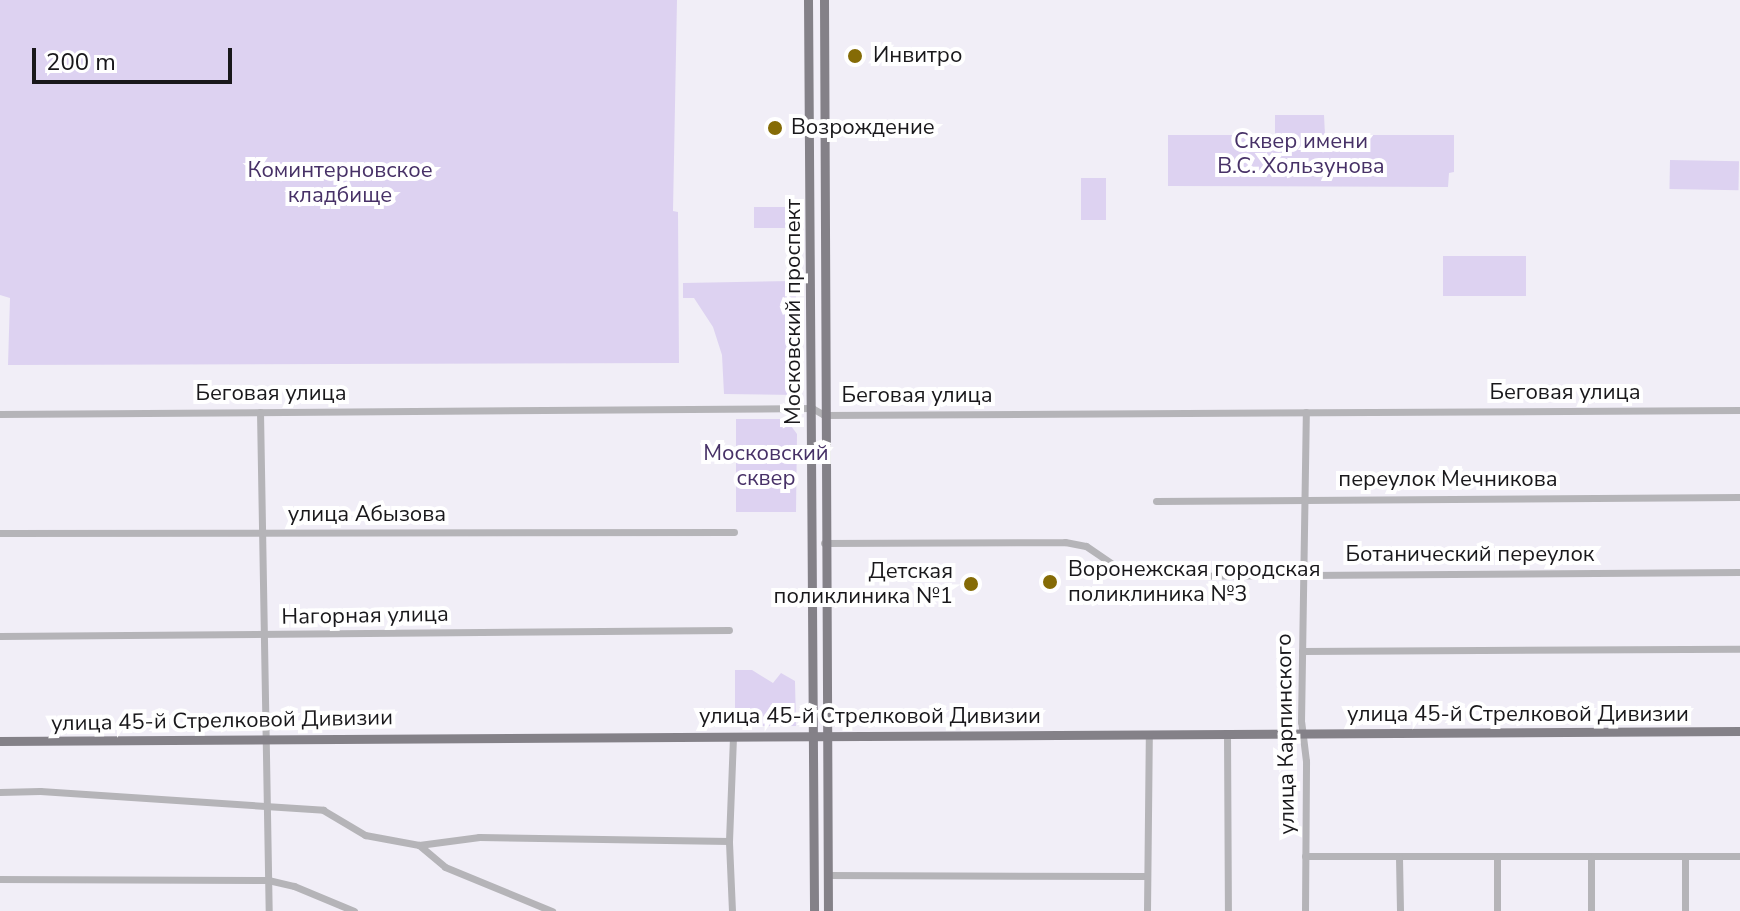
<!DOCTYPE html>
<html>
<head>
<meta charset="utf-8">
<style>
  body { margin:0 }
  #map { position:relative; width:1740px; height:911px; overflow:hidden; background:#f1eef7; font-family:"Nunito Sans",sans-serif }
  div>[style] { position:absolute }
  .green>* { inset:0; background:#ddd2f1; transform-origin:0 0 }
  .minor>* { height:7px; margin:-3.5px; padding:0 3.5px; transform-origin:3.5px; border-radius:3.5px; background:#b5b4b8 }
  .major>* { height:9px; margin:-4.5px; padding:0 4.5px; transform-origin:4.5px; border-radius:4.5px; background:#848188 }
  .dots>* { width:22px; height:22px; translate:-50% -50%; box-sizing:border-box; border:4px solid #fff; border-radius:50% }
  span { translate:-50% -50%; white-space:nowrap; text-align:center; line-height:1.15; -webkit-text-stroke:8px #fff; paint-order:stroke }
  .poi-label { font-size:22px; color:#19181b }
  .left { translate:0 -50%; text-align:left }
  .right { translate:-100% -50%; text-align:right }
  .park-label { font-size:22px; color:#473167 }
  .street-label { font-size:22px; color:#19181b }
  .scale { position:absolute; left:32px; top:48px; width:200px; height:36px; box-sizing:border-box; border:4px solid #19181b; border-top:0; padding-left:10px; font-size:24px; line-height:28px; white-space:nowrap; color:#19181b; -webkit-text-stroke:6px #fff; paint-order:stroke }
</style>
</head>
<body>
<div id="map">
  <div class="green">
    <div style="clip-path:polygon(0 0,677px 0,673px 211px,678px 212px,679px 363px,8px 365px,10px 298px,0 295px)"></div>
    <div style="clip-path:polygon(1275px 115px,1324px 115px,1325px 135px,1454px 135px,1454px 172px,1449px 173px,1448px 187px,1168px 186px,1168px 135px,1275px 135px)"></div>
    <div style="left:1670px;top:160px;width:69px;height:29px;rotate:1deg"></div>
    <div style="left:1081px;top:178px;width:25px;height:42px"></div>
    <div style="left:754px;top:207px;width:36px;height:21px"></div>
    <div style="left:1526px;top:256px;width:40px;height:83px;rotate:90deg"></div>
    <div style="clip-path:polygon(792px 281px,796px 288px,796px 395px,724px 394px,722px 355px,713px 327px,694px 298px,683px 298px,683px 283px)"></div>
    <div style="clip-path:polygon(736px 419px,786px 419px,797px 434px,796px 512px,736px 512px)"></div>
    <div style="clip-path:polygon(735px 670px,752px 670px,773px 683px,781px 673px,795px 681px,796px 726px,735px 726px)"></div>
  </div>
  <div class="minor">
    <div style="left:260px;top:412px;width:499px;rotate:89deg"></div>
    <div style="left:0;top:414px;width:812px;rotate:-0.42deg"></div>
    <div style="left:812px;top:408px;width:14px;rotate:30deg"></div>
    <div style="left:824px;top:415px;width:916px;rotate:-0.31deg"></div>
    <div style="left:1156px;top:501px;width:584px;rotate:-0.39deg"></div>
    <div style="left:0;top:533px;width:734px;rotate:-0.08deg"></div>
    <div style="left:824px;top:543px;width:241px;rotate:-0.2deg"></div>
    <div style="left:1065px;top:542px;width:21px;rotate:11deg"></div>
    <div style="left:1086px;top:546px;width:42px;rotate:34.4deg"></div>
    <div style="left:1121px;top:570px;width:26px;rotate:13deg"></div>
    <div style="left:1146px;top:576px;width:594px;rotate:-0.39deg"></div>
    <div style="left:0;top:636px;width:729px;rotate:-0.47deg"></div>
    <div style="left:1302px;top:651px;width:438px;rotate:-0.3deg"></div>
    <div style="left:1227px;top:734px;width:177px;rotate:89.7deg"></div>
    <div style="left:0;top:792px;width:40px;rotate:-1.4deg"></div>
    <div style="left:40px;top:791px;width:284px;rotate:3.8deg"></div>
    <div style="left:323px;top:810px;width:49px;rotate:30.8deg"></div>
    <div style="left:365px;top:835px;width:55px;rotate:10.5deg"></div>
    <div style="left:419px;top:845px;width:34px;rotate:40deg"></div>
    <div style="left:445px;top:867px;width:116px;rotate:22.4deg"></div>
    <div style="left:419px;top:845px;width:61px;rotate:-7.6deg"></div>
    <div style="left:479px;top:837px;width:250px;rotate:0.9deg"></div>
    <div style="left:1305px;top:856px;width:435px"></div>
    <div style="left:1497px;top:857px;width:54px;rotate:90deg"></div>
    <div style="left:1591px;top:857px;width:54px;rotate:90deg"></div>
    <div style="left:1685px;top:857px;width:54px;rotate:90deg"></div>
    <div style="left:1399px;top:858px;width:53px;rotate:88.9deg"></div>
    <div style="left:828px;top:875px;width:317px;rotate:0.2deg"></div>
    <div style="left:0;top:879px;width:268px;rotate:0.2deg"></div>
    <div style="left:268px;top:880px;width:27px;rotate:13deg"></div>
    <div style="left:294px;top:886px;width:65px;rotate:22.6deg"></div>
    <div style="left:732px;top:911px;width:70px;rotate:-92.5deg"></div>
    <div style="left:729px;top:841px;width:105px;rotate:-87.8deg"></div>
    <div style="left:1147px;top:911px;width:177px;rotate:-89.4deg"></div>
    <div style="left:1305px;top:911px;width:150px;rotate:-89.6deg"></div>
    <div style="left:1306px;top:761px;width:39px;rotate:-97deg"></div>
    <div style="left:1301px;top:722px;width:310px;rotate:-89.1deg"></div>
  </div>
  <div class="major">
    <div style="left:808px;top:0;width:911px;rotate:89.62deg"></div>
    <div style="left:824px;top:0;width:911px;rotate:89.75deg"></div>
    <div style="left:0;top:741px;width:1740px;rotate:-0.33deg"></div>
  </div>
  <div class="dots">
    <div style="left:855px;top:56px;background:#856b06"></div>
    <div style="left:775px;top:128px;background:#856b06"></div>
    <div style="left:1050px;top:582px;background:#856b06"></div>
    <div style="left:971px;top:584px;background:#856b06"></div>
  </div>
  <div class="poi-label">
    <span class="left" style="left:873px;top:56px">Инвитро</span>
    <span class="left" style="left:791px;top:128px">Возрождение</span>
    <span class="left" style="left:1068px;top:582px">Воронежская городская<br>поликлиника №3</span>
    <span class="right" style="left:953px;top:584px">Детская<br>поликлиника №1</span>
  </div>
  <div class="park-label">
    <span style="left:1301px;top:154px">Сквер имени<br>В.С. Хользунова</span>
    <span style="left:340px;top:183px">Коминтерновское<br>кладбище</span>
    <span style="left:766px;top:466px">Московский<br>сквер</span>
  </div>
  <div class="street-label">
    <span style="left:794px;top:312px;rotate:-90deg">Московский проспект</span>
    <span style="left:1565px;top:393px">Беговая улица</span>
    <span style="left:271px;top:394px">Беговая улица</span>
    <span style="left:917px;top:396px">Беговая улица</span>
    <span style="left:1448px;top:480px">переулок Мечникова</span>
    <span style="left:367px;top:515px">улица Абызова</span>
    <span style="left:1470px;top:555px">Ботанический переулок</span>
    <span style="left:365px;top:616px;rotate:-1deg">Нагорная улица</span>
    <span style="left:1518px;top:715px">улица 45-й Стрелковой Дивизии</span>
    <span style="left:870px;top:717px">улица 45-й Стрелковой Дивизии</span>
    <span style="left:222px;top:721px;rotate:-1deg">улица 45-й Стрелковой Дивизии</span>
    <span style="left:1286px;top:734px;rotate:-91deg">улица Карпинского</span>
  </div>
  <div class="scale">200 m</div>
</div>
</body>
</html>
